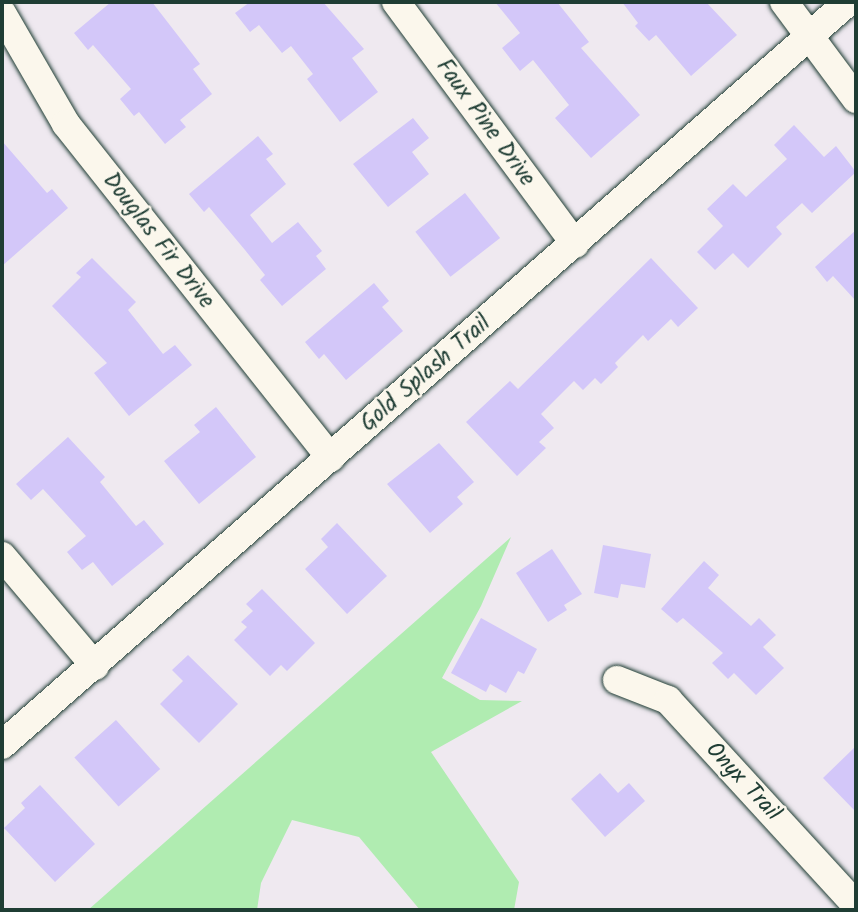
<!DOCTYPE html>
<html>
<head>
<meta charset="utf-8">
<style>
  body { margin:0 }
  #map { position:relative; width:858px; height:912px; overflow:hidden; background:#efe9f0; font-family:Kalam,sans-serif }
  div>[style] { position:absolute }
  .green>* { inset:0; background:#b0ecb1 }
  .building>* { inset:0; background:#d3c7f9; transform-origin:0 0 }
  .roads { filter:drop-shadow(0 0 2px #1f3d34) drop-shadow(0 0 2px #1f3d34) }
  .minor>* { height:28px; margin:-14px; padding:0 14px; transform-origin:14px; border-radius:14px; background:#fbf7ec }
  span { translate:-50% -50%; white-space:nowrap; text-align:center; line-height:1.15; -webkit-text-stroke:5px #fbf7ec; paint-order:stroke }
  .street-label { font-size:23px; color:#1f3d34 }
  .frame { position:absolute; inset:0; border:4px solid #1f3d34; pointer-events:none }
</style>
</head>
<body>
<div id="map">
  <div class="green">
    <div style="clip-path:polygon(511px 537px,481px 606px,442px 678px,480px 700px,522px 701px,431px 752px,519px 882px,514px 910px,420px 910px,359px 837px,292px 820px,261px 883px,257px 910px,88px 910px)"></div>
  </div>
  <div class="building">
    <div style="clip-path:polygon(111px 2px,152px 2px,200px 64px,193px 69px,212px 94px,180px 120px,186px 127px,165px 144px,139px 112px,134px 116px,120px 99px,131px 89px,93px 45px,88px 50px,74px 33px)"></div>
    <div style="clip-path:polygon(250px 2px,323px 2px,364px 49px,352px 58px,378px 92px,340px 122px,307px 79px,313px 74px,291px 46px,282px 53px,259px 25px,250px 32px,235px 13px)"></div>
    <div style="clip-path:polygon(495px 2px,557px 2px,589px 42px,581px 48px,640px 115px,591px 158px,555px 118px,569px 105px,533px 60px,520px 71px,502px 48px,520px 33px)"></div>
    <div style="clip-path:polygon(622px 2px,706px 2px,737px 35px,691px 76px,656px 35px,649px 41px,635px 26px,638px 23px)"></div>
    <div style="clip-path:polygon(413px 118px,429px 138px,412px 152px,429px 174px,388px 207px,353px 164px)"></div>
    <div style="clip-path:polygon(794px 125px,824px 157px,836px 146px,856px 172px,812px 213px,802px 203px,776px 227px,782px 234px,748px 268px,733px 253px,715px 270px,697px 252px,723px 226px,707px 209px,733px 184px,746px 197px,787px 159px,774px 145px)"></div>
    <div style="clip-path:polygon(258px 136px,273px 154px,266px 159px,286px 184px,250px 215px,272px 243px,298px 222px,322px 251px,316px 256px,326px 269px,282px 306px,260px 280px,265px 275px,245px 250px,209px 207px,204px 212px,189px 194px)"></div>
    <div style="clip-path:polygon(2px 141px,47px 193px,52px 189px,68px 208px,2px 266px)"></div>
    <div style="left:465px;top:193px;width:57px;height:63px;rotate:52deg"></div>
    <div style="clip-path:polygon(856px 230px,856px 301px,833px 276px,827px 282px,815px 267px)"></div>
    <div style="clip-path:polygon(92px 258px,136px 302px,128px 310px,163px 354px,175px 345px,192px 365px,129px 416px,94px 373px,107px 363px,52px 306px,81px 277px,76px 273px)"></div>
    <div style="clip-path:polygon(651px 258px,698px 308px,678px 327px,671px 319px,648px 341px,643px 335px,615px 363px,618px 367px,601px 384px,595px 378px,583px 390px,574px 381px,541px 414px,554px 428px,539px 442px,546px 448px,517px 476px,466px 422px,510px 381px,518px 389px)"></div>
    <div style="clip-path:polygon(374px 283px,389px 301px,382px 307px,403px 331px,346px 380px,324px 354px,319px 359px,305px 342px)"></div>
    <div style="clip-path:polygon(216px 407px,256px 457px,199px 504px,164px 461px,200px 432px,194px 425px)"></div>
    <div style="clip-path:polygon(68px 437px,105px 477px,100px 482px,136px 526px,144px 520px,164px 544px,112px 586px,93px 562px,82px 570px,67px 552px,86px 536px,43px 489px,31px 500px,16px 484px)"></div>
    <div style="clip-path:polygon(439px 443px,474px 482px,457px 497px,463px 504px,430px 533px,387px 484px)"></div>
    <div style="clip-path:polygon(337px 523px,387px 576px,347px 614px,305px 569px,328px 547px,321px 539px)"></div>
    <div style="clip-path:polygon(603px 545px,651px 554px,645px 588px,621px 584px,618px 598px,594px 593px)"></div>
    <div style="clip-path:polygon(552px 549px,582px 594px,564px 605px,567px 610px,548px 622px,516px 573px)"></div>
    <div style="clip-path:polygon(704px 561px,719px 575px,708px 588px,751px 626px,759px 618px,776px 635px,763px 647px,784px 668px,756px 695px,734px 673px,728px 679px,712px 663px,723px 653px,683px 618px,677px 623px,661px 609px)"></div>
    <div style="clip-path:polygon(262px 589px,315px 643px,287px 671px,281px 665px,270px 676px,234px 640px,247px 627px,241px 622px,253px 611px,246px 604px)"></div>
    <div style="clip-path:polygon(481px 618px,537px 649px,524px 674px,518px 671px,506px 693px,490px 684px,486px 692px,451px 673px)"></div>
    <div style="clip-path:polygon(188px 655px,238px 704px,199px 743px,160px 704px,183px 681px,172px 670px)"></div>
    <div style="left:116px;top:720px;width:66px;height:56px;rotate:48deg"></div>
    <div style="clip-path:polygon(856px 746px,856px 812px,823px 778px)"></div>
    <div style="clip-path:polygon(600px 773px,618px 793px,629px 783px,645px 801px,605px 837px,571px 799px)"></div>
    <div style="clip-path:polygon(40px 785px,95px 844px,55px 882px,4px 828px,25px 808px,21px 803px)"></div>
  </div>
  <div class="roads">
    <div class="minor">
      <div style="left:396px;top:2px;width:301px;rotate:53.5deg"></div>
      <div style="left:784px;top:2px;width:121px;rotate:53.4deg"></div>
      <div style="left:2px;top:13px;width:128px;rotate:60deg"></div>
      <div style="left:66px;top:124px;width:426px;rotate:51.6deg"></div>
      <div style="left:2px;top:556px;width:144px;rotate:49.8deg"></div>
      <div style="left:617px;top:680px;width:55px;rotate:21.4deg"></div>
      <div style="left:668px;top:700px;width:278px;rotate:47.5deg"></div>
      <div style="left:2px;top:745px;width:1126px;rotate:-41.29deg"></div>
    </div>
  </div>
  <div class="street-label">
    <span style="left:485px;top:123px;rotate:54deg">Faux Pine Drive</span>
    <span style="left:158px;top:241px;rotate:52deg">Douglas Fir Drive</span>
    <span style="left:426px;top:374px;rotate:-41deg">Gold Splash Trail</span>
    <span style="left:743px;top:782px;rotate:47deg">Onyx Trail</span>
  </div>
  <div class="frame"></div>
</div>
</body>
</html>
